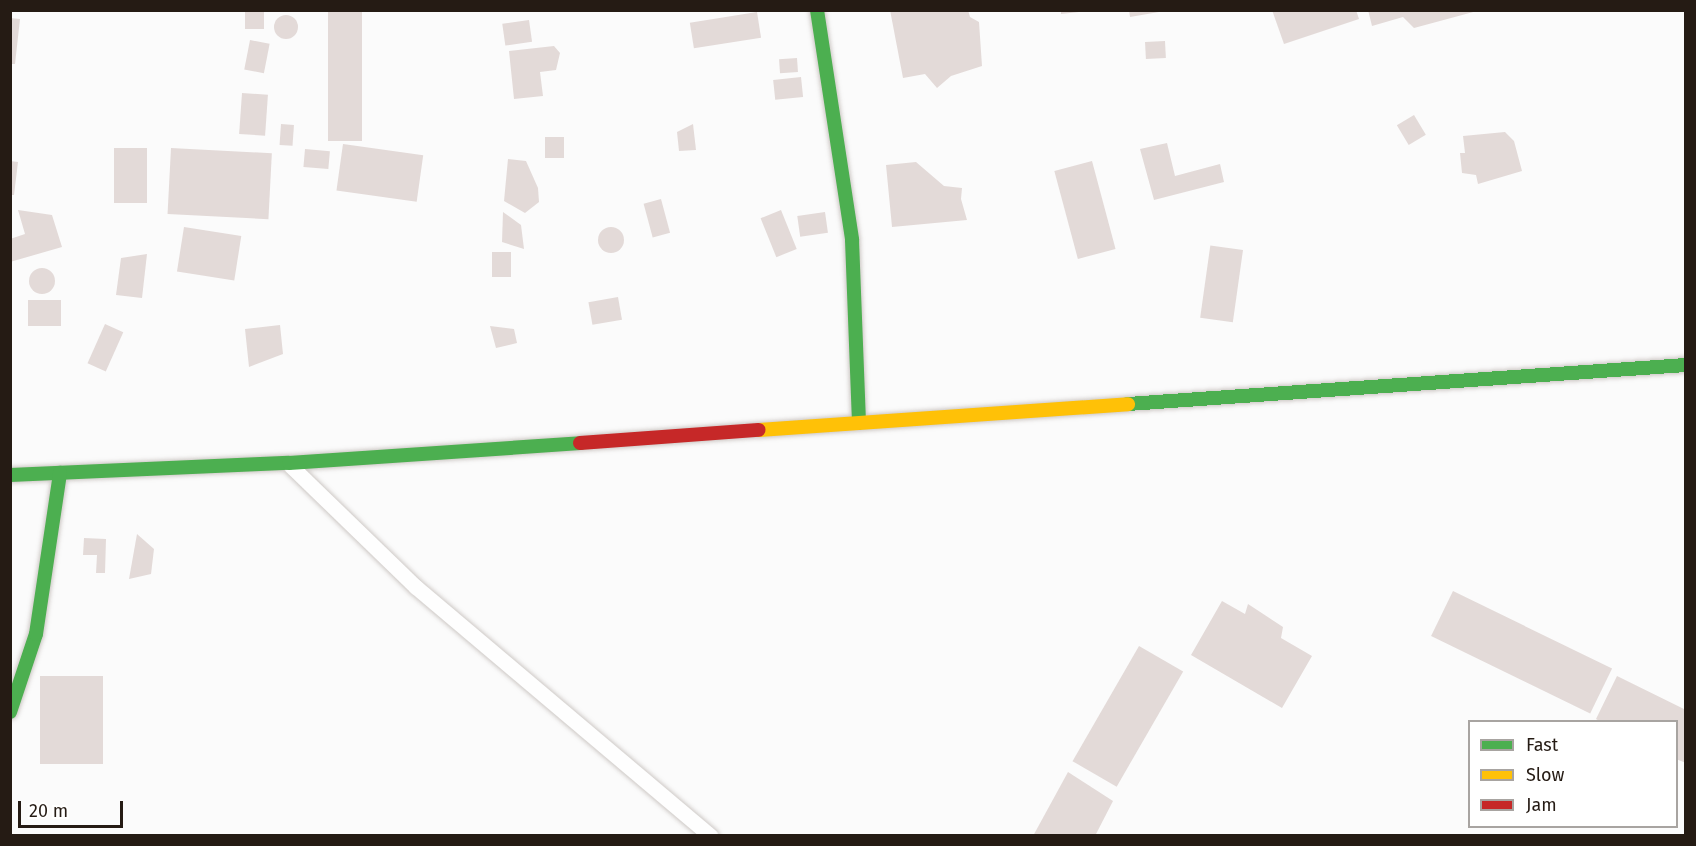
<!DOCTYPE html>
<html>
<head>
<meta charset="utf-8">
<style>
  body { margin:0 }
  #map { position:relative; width:1696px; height:846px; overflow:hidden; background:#fbfbfb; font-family:"Fira Sans",sans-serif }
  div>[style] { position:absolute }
  .building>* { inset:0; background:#e3dad8; transform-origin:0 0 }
  .round { border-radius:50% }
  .roads { filter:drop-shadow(0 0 2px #cec9c6) drop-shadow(0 0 2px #cec9c6) }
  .lane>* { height:15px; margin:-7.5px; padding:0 7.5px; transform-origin:7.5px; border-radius:7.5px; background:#fefefe }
  .fast>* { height:14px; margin:-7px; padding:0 7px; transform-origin:7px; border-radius:7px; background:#4caf50 }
  .slow>* { height:14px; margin:-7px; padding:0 7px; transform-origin:7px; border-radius:7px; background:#ffc107 }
  .jam>* { height:14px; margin:-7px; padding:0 7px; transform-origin:7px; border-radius:7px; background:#c62828 }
  span { translate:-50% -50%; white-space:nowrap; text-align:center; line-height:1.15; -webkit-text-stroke:4.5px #fff; paint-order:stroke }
  .frame { position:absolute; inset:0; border:12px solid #251b14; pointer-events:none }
  .legend { position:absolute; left:1468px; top:720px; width:210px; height:108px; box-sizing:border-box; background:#fff; border:2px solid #a8a4a1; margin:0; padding:8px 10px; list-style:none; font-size:18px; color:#251b14 }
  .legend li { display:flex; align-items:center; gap:12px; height:30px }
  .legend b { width:30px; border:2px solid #a8a4a1 }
  .scale { position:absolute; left:18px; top:801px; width:105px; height:27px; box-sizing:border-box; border:3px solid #251b14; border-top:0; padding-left:8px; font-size:18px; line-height:21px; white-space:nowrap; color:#251b14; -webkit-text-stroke:4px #fff; paint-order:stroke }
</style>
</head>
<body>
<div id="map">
  <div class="building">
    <div style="left:245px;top:10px;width:19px;height:19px"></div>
    <div style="left:328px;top:10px;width:34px;height:131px"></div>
    <div style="clip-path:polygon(890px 10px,968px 10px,970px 17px,979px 22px,982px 66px,951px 76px,937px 88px,925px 74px,903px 78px)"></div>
    <div style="clip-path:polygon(1061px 10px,1079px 10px,1079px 12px,1061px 14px)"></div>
    <div style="clip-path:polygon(1129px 10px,1159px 10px,1159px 12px,1130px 17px)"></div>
    <div style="clip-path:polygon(1272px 10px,1356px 10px,1359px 19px,1284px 44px)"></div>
    <div style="clip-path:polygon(1368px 10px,1476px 10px,1477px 11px,1414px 28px,1403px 17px,1372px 26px)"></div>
    <div style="left:757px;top:12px;width:26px;height:68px;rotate:81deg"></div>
    <div class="round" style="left:274px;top:15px;width:24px;height:24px"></div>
    <div style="clip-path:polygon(10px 18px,20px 19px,15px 64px,10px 64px)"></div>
    <div style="left:529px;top:20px;width:22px;height:27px;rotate:82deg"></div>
    <div style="left:250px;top:40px;width:20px;height:30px;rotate:11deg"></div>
    <div style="left:1165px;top:41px;width:17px;height:20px;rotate:87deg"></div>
    <div style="clip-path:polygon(554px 46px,560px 53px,556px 70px,540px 72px,543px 96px,514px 99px,509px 51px)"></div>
    <div style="left:797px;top:58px;width:14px;height:18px;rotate:86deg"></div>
    <div style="left:801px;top:77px;width:20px;height:28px;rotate:84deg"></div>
    <div style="left:242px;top:93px;width:26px;height:41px;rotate:4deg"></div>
    <div style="left:1414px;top:115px;width:23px;height:20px;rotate:59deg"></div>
    <div style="left:281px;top:124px;width:13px;height:21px;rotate:4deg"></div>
    <div style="clip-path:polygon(693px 124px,696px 150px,679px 151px,677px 132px)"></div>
    <div style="clip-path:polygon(1505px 132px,1514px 141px,1522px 171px,1478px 184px,1476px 175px,1462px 173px,1460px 153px,1465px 153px,1463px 136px)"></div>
    <div style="left:545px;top:137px;width:19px;height:21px"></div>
    <div style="clip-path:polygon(1167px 143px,1175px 176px,1220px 164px,1224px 182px,1154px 200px,1140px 149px)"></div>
    <div style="left:343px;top:144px;width:81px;height:47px;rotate:8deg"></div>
    <div style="left:114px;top:148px;width:33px;height:55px"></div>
    <div style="left:171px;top:148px;width:101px;height:66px;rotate:3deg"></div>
    <div style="left:305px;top:149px;width:25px;height:18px;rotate:5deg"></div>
    <div style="clip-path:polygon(508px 159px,526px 161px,538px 188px,539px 202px,525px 213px,504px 201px)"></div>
    <div style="clip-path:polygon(10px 161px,18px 162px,14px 195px,10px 195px)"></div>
    <div style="left:1092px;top:161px;width:91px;height:39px;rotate:75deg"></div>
    <div style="clip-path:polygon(916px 162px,944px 186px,962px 188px,961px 199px,967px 220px,892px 227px,886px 165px)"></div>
    <div style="left:661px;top:199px;width:35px;height:18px;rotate:75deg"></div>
    <div style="clip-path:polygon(18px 210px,52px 215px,62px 247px,10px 262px,10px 239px,25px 234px)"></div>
    <div style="left:781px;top:210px;width:42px;height:22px;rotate:68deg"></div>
    <div style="clip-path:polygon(503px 212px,521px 225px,524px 249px,502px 242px)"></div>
    <div style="left:825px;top:212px;width:21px;height:28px;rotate:82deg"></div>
    <div class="round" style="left:598px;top:227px;width:26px;height:26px"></div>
    <div style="left:184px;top:227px;width:58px;height:45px;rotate:9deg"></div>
    <div style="left:1243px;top:250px;width:73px;height:33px;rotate:98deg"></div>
    <div style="left:492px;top:252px;width:19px;height:25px"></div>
    <div style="clip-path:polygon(147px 254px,142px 298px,116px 295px,121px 258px)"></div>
    <div class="round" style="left:29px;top:268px;width:26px;height:26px"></div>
    <div style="left:618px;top:297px;width:23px;height:30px;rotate:80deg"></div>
    <div style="left:28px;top:300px;width:33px;height:26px"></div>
    <div style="left:105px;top:324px;width:20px;height:43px;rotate:24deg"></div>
    <div style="clip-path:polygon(280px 325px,283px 354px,249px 367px,245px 329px)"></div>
    <div style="clip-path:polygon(490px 326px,514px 329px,517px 343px,496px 348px)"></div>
    <div style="clip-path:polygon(137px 534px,154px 549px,151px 574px,129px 579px)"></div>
    <div style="clip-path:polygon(84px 538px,106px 539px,105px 573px,96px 573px,97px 555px,83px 555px)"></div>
    <div style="left:1453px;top:591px;width:177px;height:50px;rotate:26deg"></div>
    <div style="clip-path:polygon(1222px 601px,1245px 614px,1248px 604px,1283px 627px,1281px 638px,1312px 656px,1282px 708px,1191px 655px)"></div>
    <div style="left:1139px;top:646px;width:51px;height:133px;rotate:30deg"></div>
    <div style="left:40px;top:676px;width:63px;height:88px"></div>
    <div style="clip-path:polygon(1617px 676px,1686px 710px,1686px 763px,1676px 759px,1676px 722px,1601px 722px,1596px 719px)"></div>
    <div style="clip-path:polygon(1068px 772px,1113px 801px,1095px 836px,1033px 836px)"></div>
  </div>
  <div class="roads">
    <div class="lane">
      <div style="left:291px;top:466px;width:174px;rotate:44.1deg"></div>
      <div style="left:416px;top:587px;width:386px;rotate:40.2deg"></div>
    </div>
    <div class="fast">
      <div style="left:817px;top:10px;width:233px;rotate:81.3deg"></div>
      <div style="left:852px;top:240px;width:183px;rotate:87.8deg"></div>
      <div style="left:1128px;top:404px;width:559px;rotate:-4deg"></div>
      <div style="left:10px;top:475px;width:279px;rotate:-2.5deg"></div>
      <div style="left:289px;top:463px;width:292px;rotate:-3.9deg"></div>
      <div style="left:10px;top:712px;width:82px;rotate:-71.6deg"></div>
      <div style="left:36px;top:634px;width:163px;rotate:-81.5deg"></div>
    </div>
    <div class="slow">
      <div style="left:759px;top:430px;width:370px;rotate:-4deg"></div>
    </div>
    <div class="jam">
      <div style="left:580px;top:443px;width:179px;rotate:-4.2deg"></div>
    </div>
  </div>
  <div class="frame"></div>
  <ul class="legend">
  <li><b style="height:8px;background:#4caf50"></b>Fast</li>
  <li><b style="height:8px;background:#ffc107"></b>Slow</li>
  <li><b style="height:8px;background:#c62828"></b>Jam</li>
  </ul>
  <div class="scale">20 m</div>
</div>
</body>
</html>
